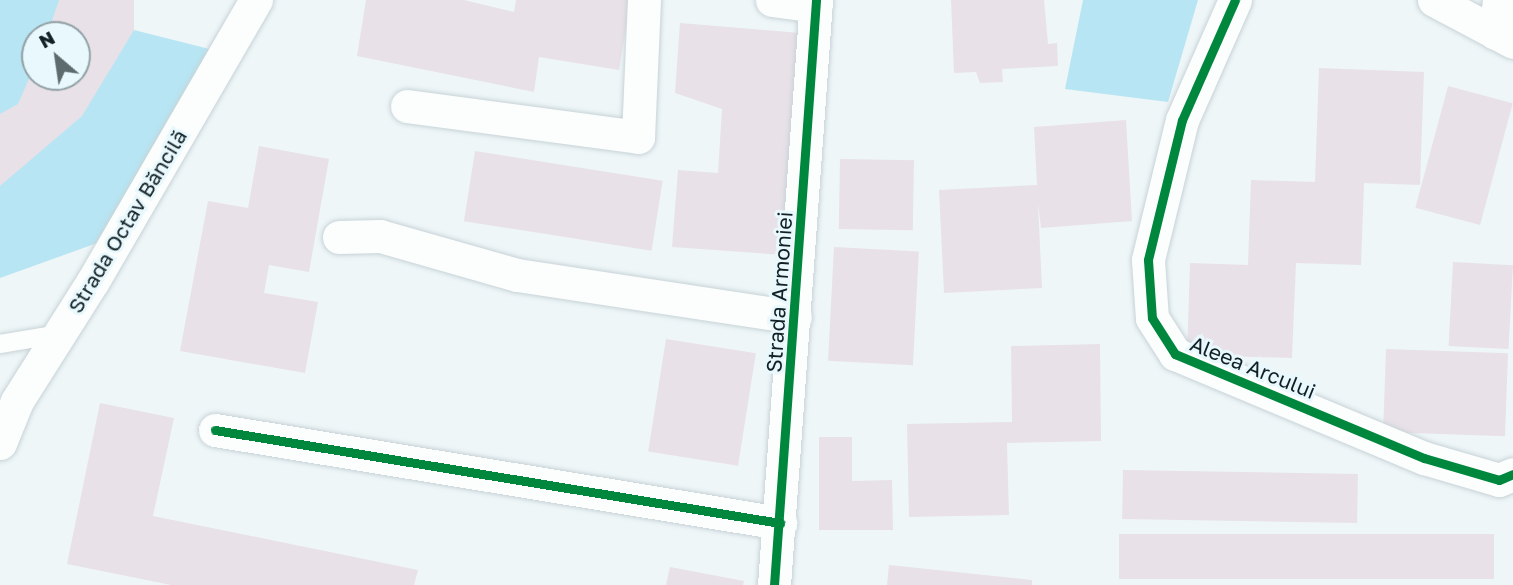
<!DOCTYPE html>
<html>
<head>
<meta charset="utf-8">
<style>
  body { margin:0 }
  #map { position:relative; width:1513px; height:585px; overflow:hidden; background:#eef6f8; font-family:"Golos Text",sans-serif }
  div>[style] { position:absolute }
  .green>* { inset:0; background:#b7e5f3 }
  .building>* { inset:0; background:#e8e1e8; transform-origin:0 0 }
  .roads { filter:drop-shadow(0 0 2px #c8d3d7) drop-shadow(0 0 2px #c8d3d7) }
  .service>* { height:18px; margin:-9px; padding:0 9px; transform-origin:9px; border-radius:9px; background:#fcfefe }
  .minor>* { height:33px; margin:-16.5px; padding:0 16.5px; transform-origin:16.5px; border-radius:16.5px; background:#fcfefe }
  .cycleway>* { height:9px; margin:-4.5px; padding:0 4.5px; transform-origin:4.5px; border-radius:4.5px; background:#00873e }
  span { translate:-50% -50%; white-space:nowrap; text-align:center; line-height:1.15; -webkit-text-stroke:6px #e9f8fd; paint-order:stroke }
  .street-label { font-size:21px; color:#112024 }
  .north { position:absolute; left:21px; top:21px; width:70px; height:70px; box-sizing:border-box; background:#e9f8fd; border:2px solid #93a2a6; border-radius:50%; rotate:331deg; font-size:19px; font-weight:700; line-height:28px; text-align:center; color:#112024 }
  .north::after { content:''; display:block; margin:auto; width:24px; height:32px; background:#5e6b6e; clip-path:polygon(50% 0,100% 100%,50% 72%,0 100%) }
</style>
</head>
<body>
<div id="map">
  <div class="green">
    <div style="clip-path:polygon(evenodd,0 0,134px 0,134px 30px,237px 56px,100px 242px,0 278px,0 0,35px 35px,77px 35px,77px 77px,35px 77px,35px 35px)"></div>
    <div style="clip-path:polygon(1083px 0,1198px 0,1168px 102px,1065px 89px)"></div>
  </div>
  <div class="building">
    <div style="clip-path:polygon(59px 0,134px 0,134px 30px,82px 116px,0 186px,0 114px,18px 104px,35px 65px,35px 77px,77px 77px,77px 35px,47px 35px)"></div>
    <div style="clip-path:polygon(366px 0,464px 0,514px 12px,516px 0,631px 0,619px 70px,539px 57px,534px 92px,357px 56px)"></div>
    <div style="clip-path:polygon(951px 0,1044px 0,1048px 44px,1057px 43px,1058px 66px,1002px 69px,1003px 82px,980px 83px,976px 72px,954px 73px)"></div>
    <div style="clip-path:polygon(680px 23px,800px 33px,784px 255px,672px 247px,678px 170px,718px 173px,722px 109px,675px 93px)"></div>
    <div style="clip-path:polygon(1319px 68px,1424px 72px,1420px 185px,1364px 183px,1361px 265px,1296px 263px,1292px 358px,1187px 355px,1190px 263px,1248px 265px,1251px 180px,1315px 182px)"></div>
    <div style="left:1448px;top:86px;width:67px;height:126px;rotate:15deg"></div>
    <div style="clip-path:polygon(1126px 120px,1132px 221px,1041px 228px,1038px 203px,1042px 288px,944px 293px,939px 190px,1037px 185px,1034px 127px)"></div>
    <div style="clip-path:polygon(259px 146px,329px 159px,309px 272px,269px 265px,264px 293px,318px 302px,305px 373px,180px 351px,208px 201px,248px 208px)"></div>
    <div style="left:475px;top:151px;width:190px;height:71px;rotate:9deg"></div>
    <div style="left:840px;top:159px;width:74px;height:70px;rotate:1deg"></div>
    <div style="left:834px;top:247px;width:85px;height:114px;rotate:3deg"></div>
    <div style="left:1453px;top:262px;width:60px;height:84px;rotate:3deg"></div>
    <div style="left:666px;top:339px;width:91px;height:114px;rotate:9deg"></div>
    <div style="clip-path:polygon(1100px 344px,1101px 441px,1007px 443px,1009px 515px,909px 517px,907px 424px,1012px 422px,1011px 346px)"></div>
    <div style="left:1386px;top:349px;width:122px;height:83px;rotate:2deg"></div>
    <div style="clip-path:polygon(100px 403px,174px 418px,153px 516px,418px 570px,414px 585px,171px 585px,67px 564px)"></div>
    <div style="clip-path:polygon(819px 437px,852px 437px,852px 481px,892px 480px,893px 530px,819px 530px)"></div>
    <div style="left:1123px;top:470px;width:235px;height:49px;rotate:1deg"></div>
    <div style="left:1119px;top:534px;width:375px;height:45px"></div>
    <div style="clip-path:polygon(889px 565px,1032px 580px,1032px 585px,887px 585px)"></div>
    <div style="clip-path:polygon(670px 567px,744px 581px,743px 585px,666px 585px)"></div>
  </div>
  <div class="roads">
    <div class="service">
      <div style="left:0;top:344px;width:61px;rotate:-9.5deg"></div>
    </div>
    <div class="minor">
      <div style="left:772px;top:0;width:44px;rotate:7.8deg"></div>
      <div style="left:1235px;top:0;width:131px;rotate:113.8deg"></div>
      <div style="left:1182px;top:120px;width:144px;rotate:103.7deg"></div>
      <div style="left:1148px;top:260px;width:58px;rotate:86.1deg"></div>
      <div style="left:1152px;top:318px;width:43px;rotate:57.4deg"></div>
      <div style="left:1175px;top:354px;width:270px;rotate:22.7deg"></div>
      <div style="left:1424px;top:458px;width:78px;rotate:16.3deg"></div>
      <div style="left:1499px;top:480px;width:15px;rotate:-23deg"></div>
      <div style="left:1434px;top:0;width:89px;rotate:28deg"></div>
      <div style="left:1495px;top:33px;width:33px;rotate:-83deg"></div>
      <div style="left:407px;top:106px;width:233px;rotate:7.6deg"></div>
      <div style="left:638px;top:137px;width:137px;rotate:-87.5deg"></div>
      <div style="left:339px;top:237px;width:41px;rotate:-1.4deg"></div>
      <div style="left:380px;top:236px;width:142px;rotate:15.9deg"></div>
      <div style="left:517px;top:275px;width:281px;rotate:8.6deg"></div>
      <div style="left:215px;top:430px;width:573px;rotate:9.35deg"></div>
      <div style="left:0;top:443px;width:45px;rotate:-68deg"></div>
      <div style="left:17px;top:401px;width:142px;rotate:-57.7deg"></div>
      <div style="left:93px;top:281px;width:325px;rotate:-59.9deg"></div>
      <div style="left:774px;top:585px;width:587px;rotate:-85.89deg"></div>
    </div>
  </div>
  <div class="cycleway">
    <div style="left:1235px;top:0;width:131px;rotate:113.8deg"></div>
    <div style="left:1182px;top:120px;width:144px;rotate:103.7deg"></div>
    <div style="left:1148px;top:260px;width:58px;rotate:86.1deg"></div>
    <div style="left:1152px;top:318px;width:43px;rotate:57.4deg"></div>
    <div style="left:1175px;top:354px;width:270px;rotate:22.7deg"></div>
    <div style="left:1424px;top:458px;width:78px;rotate:16.3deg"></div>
    <div style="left:1499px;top:480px;width:15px;rotate:-23deg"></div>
    <div style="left:215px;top:430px;width:573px;rotate:9.35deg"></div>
    <div style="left:774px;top:585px;width:587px;rotate:-85.89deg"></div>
  </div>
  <div class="street-label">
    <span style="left:127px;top:221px;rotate:-59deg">Strada Octav Băncilă</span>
    <span style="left:779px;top:292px;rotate:-86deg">Strada Armoniei</span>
    <span style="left:1253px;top:367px;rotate:22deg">Aleea Arcului</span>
  </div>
  <div class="north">N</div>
</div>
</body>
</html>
